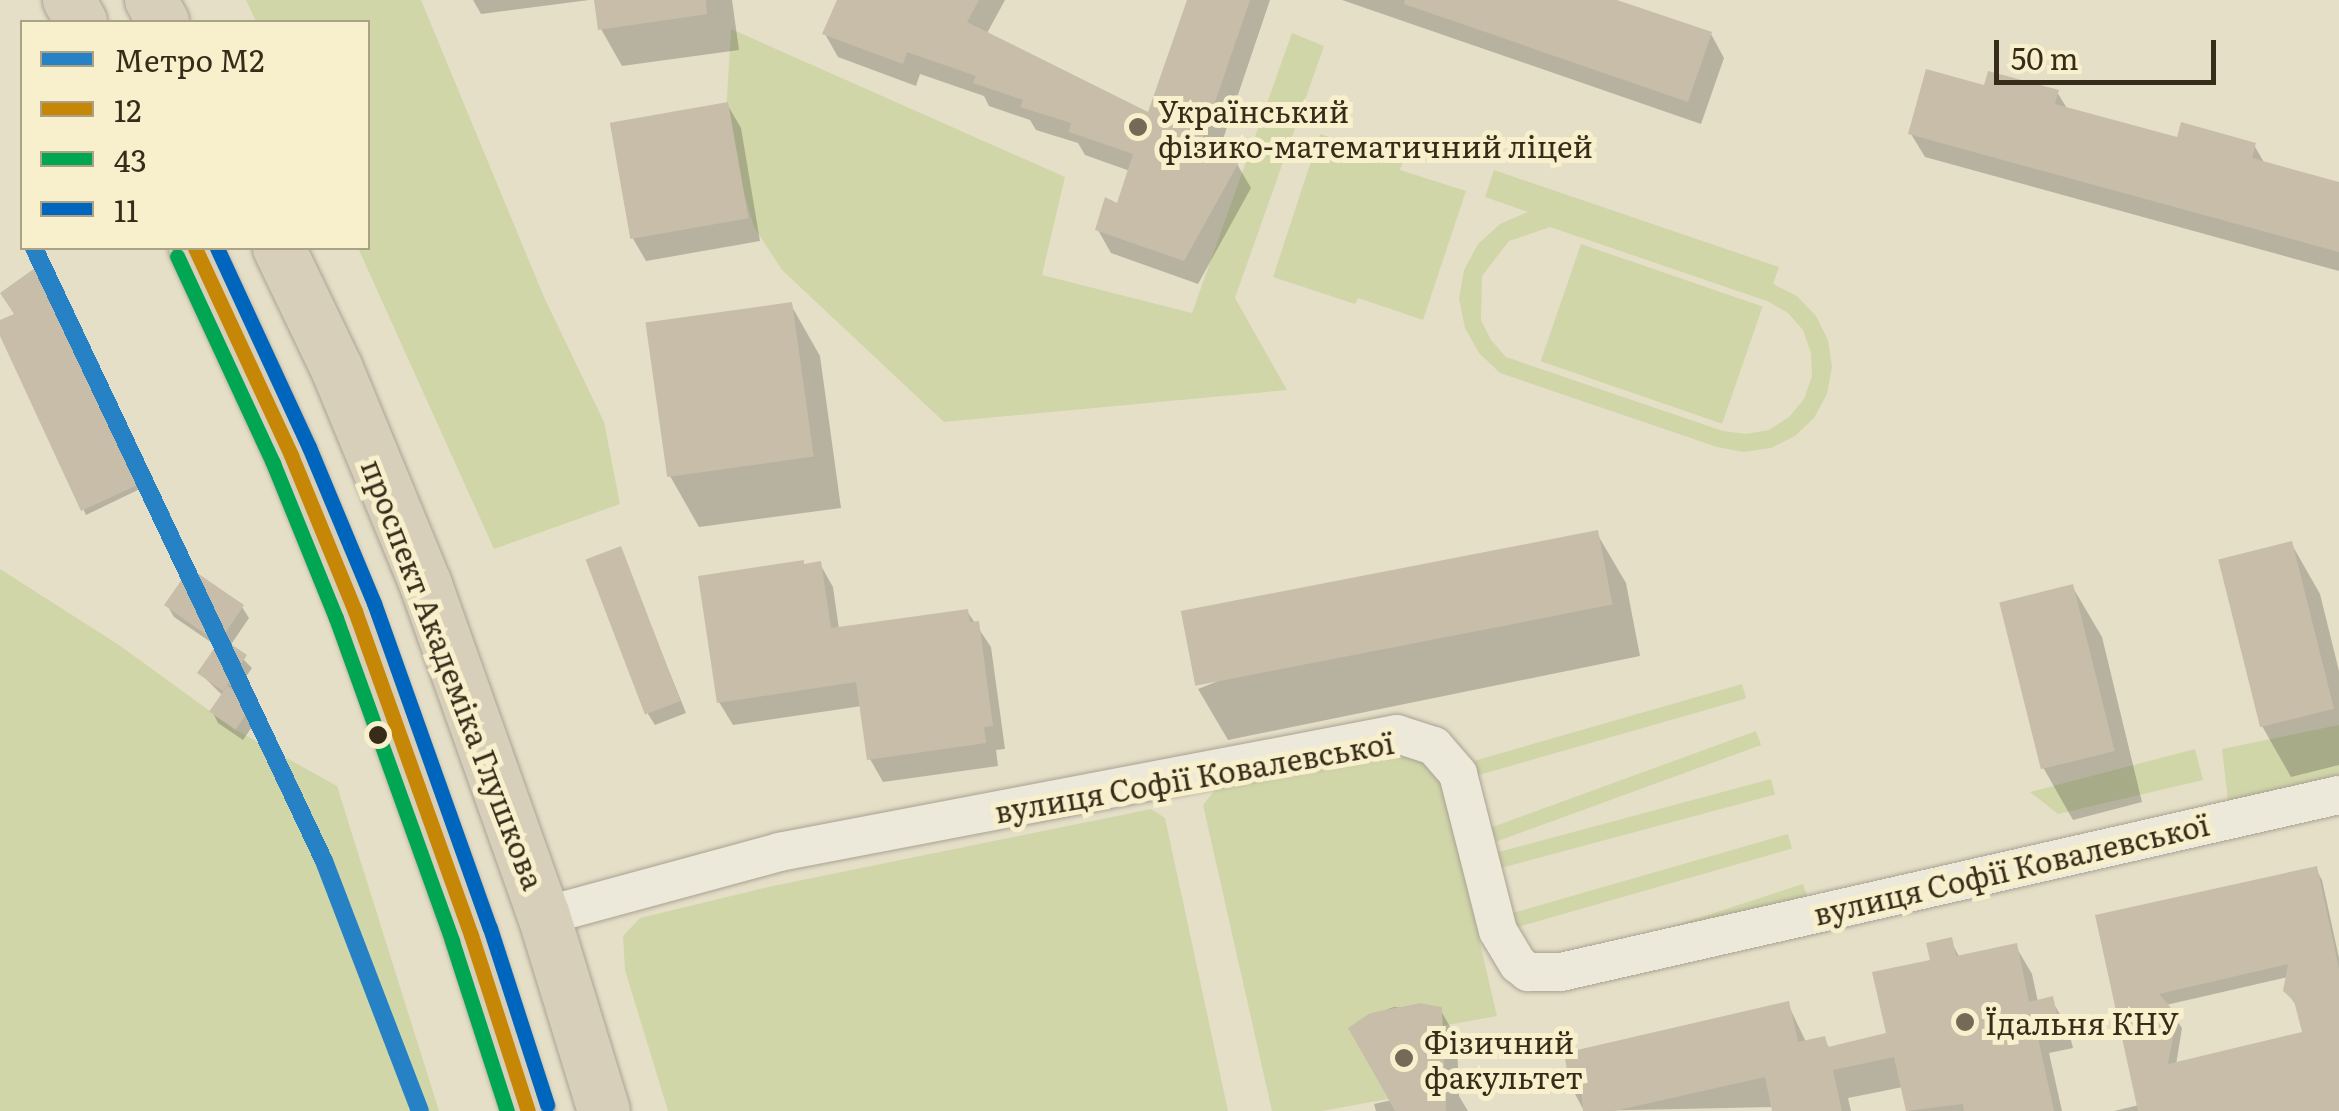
<!DOCTYPE html>
<html>
<head>
<meta charset="utf-8">
<style>
  body { margin:0 }
  #map { position:relative; width:2339px; height:1111px; overflow:hidden; background:#e5dfc8; font-family:Literata,serif }
  div>[style] { position:absolute }
  .green>* { inset:0; background:#d1d6a9; transform-origin:0 0 }
  .shadow>* { inset:0; background:#0003 }
  .building>* { inset:0; background:#c8bda9; transform-origin:0 0 }
  .roads { filter:drop-shadow(0 0 2px #a9a292) drop-shadow(0 0 2px #a9a292) }
  .minor>* { height:38px; margin:-19px; padding:0 19px; transform-origin:19px; border-radius:19px; background:#ece8da }
  .highway>* { height:52px; margin:-26px; padding:0 26px; transform-origin:26px; border-radius:26px; background:#d7cfb9 }
  .bus-1>* { height:15px; margin:-7.5px; padding:0 7.5px; transform-origin:7.5px; border-radius:7.5px; background:#c78706 }
  .bus-2>* { height:15px; margin:-7.5px; padding:0 7.5px; transform-origin:7.5px; border-radius:7.5px; background:#00a651 }
  .bus-3>* { height:15px; margin:-7.5px; padding:0 7.5px; transform-origin:7.5px; border-radius:7.5px; background:#0065bd }
  .metro-1>* { height:18px; margin:-9px; padding:0 9px; transform-origin:9px; border-radius:9px; background:#2782c5 }
  .dots>* { width:28px; height:28px; translate:-50% -50%; box-sizing:border-box; border:5px solid #f8f0cc; border-radius:50% }
  span { translate:-50% -50%; white-space:nowrap; text-align:center; line-height:1.15; -webkit-text-stroke:10px #f8f0cc; paint-order:stroke }
  .poi-label { font-size:30px; color:#372b1a }
  .left { translate:0 -50%; text-align:left }
  .street-label { font-size:30px; color:#372b1a }
  .legend { position:absolute; left:20px; top:20px; width:350px; height:230px; box-sizing:border-box; background:#f8f0cc; border:2px solid #aba185; margin:0; padding:12px 18px; list-style:none; font-size:30px; color:#372b1a }
  .legend li { display:flex; align-items:center; gap:20px; height:50px }
  .legend b { width:50px; border:2px solid #aba185 }
  .scale { position:absolute; left:1994px; top:40px; width:222px; height:45px; box-sizing:border-box; border:5px solid #372b1a; border-top:0; padding-left:12px; font-size:30px; line-height:35px; white-space:nowrap; color:#372b1a; -webkit-text-stroke:8px #f8f0cc; paint-order:stroke }
</style>
</head>
<body>
<div id="map">
  <div class="green">
    <div style="clip-path:polygon(246px 0,421px 0,544px 297px,604px 422px,620px 504px,494px 549px,358px 248px,368px 248px,368px 22px,256px 22px)"></div>
    <div style="clip-path:polygon(731px 29px,1065px 177px,1042px 275px,1192px 313px,1292px 33px,1324px 46px,1235px 298px,1287px 390px,944px 422px,782px 270px,754px 227px,725px 131px)"></div>
    <div style="clip-path:polygon(1320px 134px,1403px 161px,1400px 170px,1466px 191px,1423px 320px,1358px 298px,1355px 304px,1273px 277px)"></div>
    <div style="clip-path:polygon(evenodd,1494px 170px,1779px 267px,1773px 284px,1797px 296px,1816px 316px,1828px 340px,1832px 367px,1827px 394px,1814px 418px,1795px 436px,1771px 448px,1744px 452px,1717px 447px,1500px 373px,1479px 353px,1465px 328px,1459px 299px,1464px 270px,1478px 244px,1500px 224px,1528px 212px,1485px 197px,1494px 170px,1550px 227px,1767px 301px,1788px 313px,1803px 330px,1811px 353px,1812px 376px,1804px 399px,1789px 417px,1769px 430px,1746px 434px,1723px 431px,1506px 357px,1491px 340px,1481px 320px,1482px 276px,1509px 241px,1550px 227px)"></div>
    <div style="left:1581px;top:244px;width:192px;height:124px;rotate:19deg"></div>
    <div style="clip-path:polygon(0 569px,119px 645px,236px 730px,337px 786px,439px 1111px,0 1111px)"></div>
    <div style="left:1742px;top:684px;width:15px;height:281px;rotate:74deg"></div>
    <div style="clip-path:polygon(2339px 725px,2339px 775px,2228px 801px,2222px 749px)"></div>
    <div style="left:1756px;top:731px;width:15px;height:282px;rotate:70deg"></div>
    <div style="clip-path:polygon(2195px 749px,2203px 780px,2058px 814px,2030px 792px)"></div>
    <div style="clip-path:polygon(1409px 750px,1440px 772px,1497px 1016px,1442px 1026px,1441px 1007px,1420px 1003px,1370px 1013px,1349px 1029px,1388px 1099px,1322px 1111px,1272px 1111px,1203px 805px,1215px 790px)"></div>
    <div style="left:1771px;top:779px;width:16px;height:283px;rotate:75deg"></div>
    <div style="clip-path:polygon(1151px 809px,1165px 818px,1228px 1111px,668px 1111px,625px 970px,623px 936px,640px 918px,768px 887px)"></div>
    <div style="left:1788px;top:834px;width:15px;height:286px;rotate:74deg"></div>
    <div style="left:1803px;top:884px;width:16px;height:287px;rotate:72deg"></div>
  </div>
  <div class="shadow">
    <div style="clip-path:polygon(473px 0,589px 0,481px 14px)"></div>
    <div style="clip-path:polygon(596px 0,732px 0,739px 50px,622px 66px,601px 29px)"></div>
    <div style="clip-path:polygon(839px 0,1005px 0,986px 35px,1149px 115px,1189px 0,1270px 0,1218px 154px,1237px 164px,1251px 188px,1198px 284px,1111px 253px,1098px 230px,1118px 206px,1130px 171px,1085px 155px,1078px 143px,1036px 130px,1030px 120px,989px 106px,984px 96px,920px 74px,916px 86px,838px 57px,825px 34px)"></div>
    <div style="clip-path:polygon(1342px 0,1609px 0,1711px 34px,1724px 58px,1701px 124px)"></div>
    <div style="clip-path:polygon(1986px 88px,2057px 92px,2068px 110px,2178px 140px,2254px 145px,2265px 164px,2339px 184px,2339px 271px,1925px 157px,1911px 134px)"></div>
    <div style="clip-path:polygon(727px 104px,741px 128px,760px 241px,646px 261px,632px 237px)"></div>
    <div style="clip-path:polygon(791px 305px,820px 356px,841px 508px,699px 527px,670px 476px)"></div>
    <div style="clip-path:polygon(61px 307px,144px 487px,86px 515px,0 330px,0 323px)"></div>
    <div style="clip-path:polygon(1596px 532px,1626px 583px,1640px 656px,1228px 740px,1198px 689px)"></div>
    <div style="clip-path:polygon(2291px 543px,2320px 594px,2339px 671px,2339px 765px,2291px 777px,2262px 726px)"></div>
    <div style="clip-path:polygon(620px 550px,686px 713px,655px 725px,648px 714px)"></div>
    <div style="clip-path:polygon(820px 564px,833px 587px,839px 629px,967px 611px,991px 647px,1005px 749px,996px 750px,998px 766px,883px 782px,870px 759px,862px 706px,733px 725px,719px 702px,805px 566px)"></div>
    <div style="clip-path:polygon(2072px 586px,2102px 637px,2142px 802px,2073px 820px,2044px 769px)"></div>
    <div style="clip-path:polygon(167px 605px,242px 607px,249px 618px,230px 646px,252px 668px,234px 694px,252px 706px,258px 718px,243px 740px,218px 723px,212px 711px,223px 696px,200px 673px,218px 647px,174px 617px)"></div>
    <div style="clip-path:polygon(evenodd,2316px 869px,2322px 880px,2339px 958px,2339px 1111px,2114px 1111px,2139px 1105px,2098px 917px,2316px 869px,2288px 977px,2286px 991px,2298px 1008px,2305px 1034px,2176px 1065px,2182px 1028px,2166px 1005px,2288px 977px)"></div>
    <div style="clip-path:polygon(1950px 940px,1960px 958px,2015px 945px,2032px 974px,2038px 1002px,2051px 999px,2068px 1028px,2073px 1048px,2049px 1053px,2062px 1111px,1908px 1111px,1903px 1087px,1848px 1098px,1851px 1111px,1775px 1111px,1774px 1107px,1584px 1111px,1574px 1092px,1567px 1055px,1788px 1004px,1806px 1042px,1824px 1039px,1830px 1049px,1889px 1035px)"></div>
    <div style="clip-path:polygon(1394px 1007px,1440px 1009px,1457px 1039px,1459px 1096px,1468px 1111px,1376px 1111px,1374px 1104px,1392px 1100px,1371px 1015px)"></div>
  </div>
  <div class="building">
    <div style="clip-path:polygon(594px 0,706px 0,707px 14px,598px 30px)"></div>
    <div style="clip-path:polygon(837px 0,979px 0,967px 22px,1148px 112px,1187px 0,1250px 0,1201px 143px,1239px 162px,1184px 261px,1095px 230px,1105px 197px,1117px 203px,1133px 154px,1069px 132px,1071px 123px,1020px 107px,1023px 100px,973px 83px,976px 76px,907px 52px,903px 64px,822px 34px)"></div>
    <div style="clip-path:polygon(1405px 0,1617px 0,1712px 32px,1688px 102px,1404px 4px)"></div>
    <div style="clip-path:polygon(1926px 69px,1984px 85px,1988px 71px,2059px 90px,2055px 104px,2177px 137px,2181px 122px,2256px 143px,2252px 158px,2339px 182px,2339px 252px,1908px 134px)"></div>
    <div style="left:728px;top:102px;width:118px;height:120px;rotate:80deg"></div>
    <div style="clip-path:polygon(35px 268px,59px 299px,144px 482px,81px 511px,0 336px,0 320px,14px 314px,0 293px)"></div>
    <div style="left:792px;top:302px;width:156px;height:148px;rotate:82deg"></div>
    <div style="left:1598px;top:530px;width:76px;height:425px;rotate:79deg"></div>
    <div style="left:2292px;top:541px;width:173px;height:76px;rotate:76deg"></div>
    <div style="left:621px;top:546px;width:166px;height:38px;rotate:69deg"></div>
    <div style="clip-path:polygon(804px 560px,804px 564px,821px 561px,831px 628px,968px 609px,970px 622px,979px 621px,993px 726px,984px 727px,986px 743px,867px 760px,856px 682px,717px 703px,698px 576px)"></div>
    <div style="clip-path:polygon(190px 568px,244px 605px,222px 638px,247px 655px,223px 691px,197px 673px,218px 643px,164px 605px)"></div>
    <div style="left:2073px;top:584px;width:172px;height:76px;rotate:76deg"></div>
    <div style="left:227px;top:686px;width:32px;height:31px;rotate:35deg"></div>
    <div style="clip-path:polygon(evenodd,2317px 866px,2339px 969px,2339px 1111px,2138px 1111px,2095px 915px,2317px 866px,2288px 964px,2283px 991px,2294px 1001px,2302px 1032px,2168px 1064px,2177px 1015px,2159px 994px,2288px 964px)"></div>
    <div style="clip-path:polygon(1952px 937px,1956px 956px,2017px 943px,2029px 1002px,2053px 996px,2058px 1019px,2035px 1024px,2054px 1111px,1964px 1111px,1963px 1104px,1906px 1111px,1894px 1057px,1833px 1070px,1842px 1111px,1772px 1111px,1765px 1077px,1614px 1111px,1583px 1111px,1581px 1090px,1571px 1093px,1564px 1053px,1789px 1001px,1798px 1042px,1825px 1036px,1828px 1047px,1886px 1033px,1872px 972px,1930px 960px,1926px 943px)"></div>
    <div style="clip-path:polygon(1420px 1003px,1442px 1007px,1446px 1111px,1395px 1111px,1348px 1028px,1370px 1013px)"></div>
  </div>
  <div class="roads">
    <div class="minor">
      <div style="left:544px;top:916px;width:244px;rotate:-15.2deg"></div>
      <div style="left:779px;top:852px;width:629px;rotate:-10.81deg"></div>
      <div style="left:1397px;top:734px;width:39px;rotate:18deg"></div>
      <div style="left:1434px;top:746px;width:37px;rotate:49deg"></div>
      <div style="left:1458px;top:774px;width:162px;rotate:75.7deg"></div>
      <div style="left:1498px;top:931px;width:39px;rotate:59deg"></div>
      <div style="left:1518px;top:964px;width:13px;rotate:39deg"></div>
      <div style="left:1528px;top:972px;width:33px"></div>
      <div style="left:1561px;top:972px;width:798px;rotate:-12.82deg"></div>
    </div>
    <div class="highway">
      <div style="left:69px;top:0;width:25px;rotate:61deg"></div>
      <div style="left:151px;top:0;width:25px;rotate:61deg"></div>
      <div style="left:195px;top:248px;width:228px;rotate:65.1deg"></div>
      <div style="left:291px;top:455px;width:169px;rotate:67.7deg"></div>
      <div style="left:355px;top:611px;width:344px;rotate:70.3deg"></div>
      <div style="left:471px;top:935px;width:185px;rotate:72.1deg"></div>
      <div style="left:279px;top:248px;width:134px;rotate:64.4deg"></div>
      <div style="left:337px;top:369px;width:234px;rotate:67.6deg"></div>
      <div style="left:426px;top:585px;width:351px;rotate:70.4deg"></div>
      <div style="left:544px;top:916px;width:204px;rotate:72.9deg"></div>
    </div>
  </div>
  <div class="bus-1">
    <div style="left:195px;top:248px;width:228px;rotate:65.1deg"></div>
    <div style="left:291px;top:455px;width:169px;rotate:67.7deg"></div>
    <div style="left:355px;top:611px;width:344px;rotate:70.3deg"></div>
    <div style="left:471px;top:935px;width:185px;rotate:72.1deg"></div>
  </div>
  <div class="bus-2">
    <div style="left:177px;top:256px;width:228px;rotate:65.1deg"></div>
    <div style="left:273px;top:463px;width:167px;rotate:67.9deg"></div>
    <div style="left:336px;top:618px;width:343px;rotate:70.2deg"></div>
    <div style="left:452px;top:941px;width:179px;rotate:72.1deg"></div>
  </div>
  <div class="bus-3">
    <div style="left:217px;top:248px;width:219px;rotate:65.2deg"></div>
    <div style="left:309px;top:447px;width:169px;rotate:67.4deg"></div>
    <div style="left:374px;top:603px;width:345px;rotate:70.4deg"></div>
    <div style="left:490px;top:928px;width:186px;rotate:72.1deg"></div>
  </div>
  <div class="metro-1">
    <div style="left:34px;top:248px;width:678px;rotate:64.68deg"></div>
    <div style="left:324px;top:861px;width:268px;rotate:69deg"></div>
  </div>
  <div class="dots">
    <div style="left:1138px;top:127px;background:#746a57"></div>
    <div style="left:378px;top:735px;background:#372b1a"></div>
    <div style="left:1965px;top:1022px;background:#746a57"></div>
    <div style="left:1404px;top:1058px;background:#746a57"></div>
  </div>
  <div class="poi-label">
    <span class="left" style="left:1158px;top:127px">Український<br>фізико-математичний ліцей</span>
    <span class="left" style="left:1985px;top:1022px">Їдальня КНУ</span>
    <span class="left" style="left:1424px;top:1058px">Фізичний<br>факультет</span>
  </div>
  <div class="street-label">
    <span style="left:454px;top:674px;rotate:69deg">проспект Академіка Глушкова</span>
    <span style="left:1194px;top:776px;rotate:-10deg">вулиця Софії Ковалевської</span>
    <span style="left:2011px;top:868px;rotate:-13deg">вулиця Софії Ковалевської</span>
  </div>
  <ul class="legend">
  <li><b style="height:12px;background:#2782c5"></b>Метро M2</li>
  <li><b style="height:12px;background:#c78706"></b>12</li>
  <li><b style="height:12px;background:#00a651"></b>43</li>
  <li><b style="height:12px;background:#0065bd"></b>11</li>
  </ul>
  <div class="scale">50 m</div>
</div>
</body>
</html>
